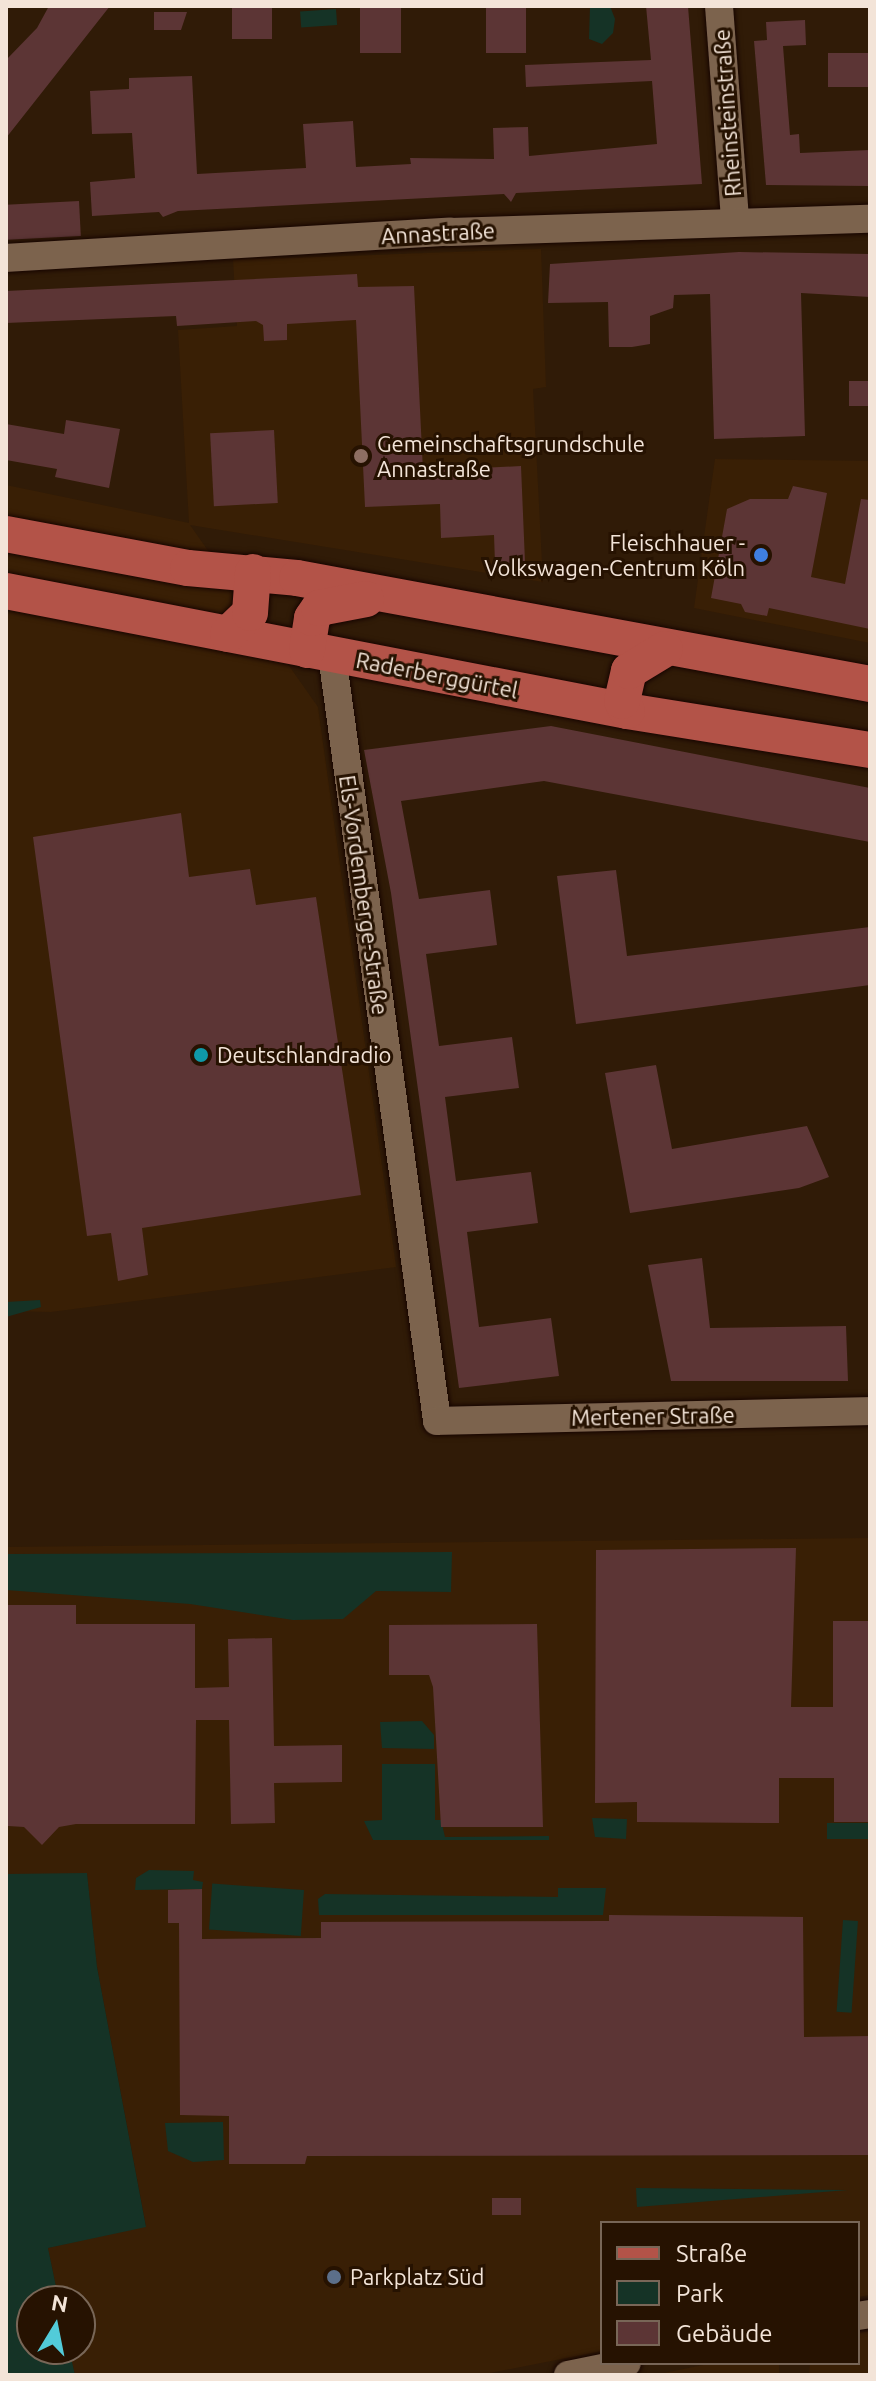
<!DOCTYPE html>
<html>
<head>
<meta charset="utf-8">
<style>
  body { margin:0 }
  #map { position:relative; width:876px; height:2381px; overflow:hidden; background:#301b07; font-family:Ubuntu,sans-serif }
  div>[style] { position:absolute }
  .built>* { inset:0; background:#391f05 }
  .green>* { inset:0; background:#153326; transform-origin:0 0 }
  .building>* { inset:0; background:#5c3535; transform-origin:0 0 }
  .roads { filter:drop-shadow(0 0 2px #170500) drop-shadow(0 0 2px #170500) }
  .minor>* { height:28px; margin:-14px; padding:0 14px; transform-origin:14px; border-radius:14px; background:#7c634d }
  .major>* { height:36px; margin:-18px; padding:0 18px; transform-origin:18px; border-radius:18px; background:#b35348 }
  .dots>* { width:22px; height:22px; translate:-50% -50%; box-sizing:border-box; border:4px solid #261201; border-radius:50% }
  span { translate:-50% -50%; white-space:nowrap; text-align:center; line-height:1.15; -webkit-text-stroke:6px #261201; paint-order:stroke }
  .street-label { font-size:22px; color:#f3e4d8 }
  .poi-label { font-size:22px; color:#f3e4d8 }
  .left { translate:0 -50%; text-align:left }
  .right { translate:-100% -50%; text-align:right }
  .frame { position:absolute; inset:0; border:8px solid #f3e4d8; pointer-events:none }
  .legend { position:absolute; left:600px; top:2221px; width:260px; height:144px; box-sizing:border-box; background:#261201; border:2px solid #786657; margin:0; padding:10px 14px; list-style:none; font-size:24px; color:#f3e4d8 }
  .legend li { display:flex; align-items:center; gap:16px; height:40px }
  .legend b { width:40px; border:2px solid #786657 }
  .north { position:absolute; left:16px; top:2285px; width:80px; height:80px; box-sizing:border-box; background:#261201; border:2px solid #786657; border-radius:50%; rotate:10deg; font-size:22px; font-weight:700; line-height:32px; text-align:center; color:#f3e4d8 }
  .north::after { content:''; display:block; margin:auto; width:28px; height:36px; background:#52cbd9; clip-path:polygon(50% 0,100% 100%,50% 72%,0 100%) }
</style>
</head>
<body>
<div id="map">
  <div class="built">
    <div style="clip-path:polygon(541px 249px,546px 387px,533px 389px,543px 582px,190px 525px,318px 707px,396px 1267px,51px 1312px,6px 1311px,6px 485px,189px 523px,178px 330px,237px 326px,233px 260px)"></div>
    <div style="clip-path:polygon(715px 459px,870px 461px,870px 643px,694px 608px)"></div>
    <div style="clip-path:polygon(870px 1538px,870px 2295px,858px 2297px,858px 2223px,602px 2223px,602px 2351px,480px 2375px,75px 2375px,69px 2349px,80px 2349px,80px 2301px,59px 2301px,48px 2248px,146px 2226px,97px 1967px,87px 1874px,6px 1874px,6px 1547px)"></div>
    <div style="clip-path:polygon(870px 2331px,870px 2375px,809px 2375px,810px 2363px,858px 2363px,858px 2333px)"></div>
    <div style="clip-path:polygon(713px 2363px,779px 2363px,779px 2375px,654px 2375px)"></div>
  </div>
  <div class="green">
    <div style="clip-path:polygon(590px 6px,610px 6px,615px 19px,613px 33px,602px 44px,589px 39px)"></div>
    <div style="left:336px;top:9px;width:16px;height:36px;rotate:86deg"></div>
    <div style="clip-path:polygon(40px 1300px,41px 1307px,6px 1317px,6px 1302px)"></div>
    <div style="clip-path:polygon(452px 1552px,451px 1592px,376px 1591px,343px 1619px,293px 1620px,190px 1604px,6px 1590px,6px 1554px)"></div>
    <div style="clip-path:polygon(422px 1721px,434px 1735px,434px 1749px,382px 1748px,380px 1722px)"></div>
    <div style="clip-path:polygon(382px 1764px,435px 1764px,435px 1820px,441px 1820px,445px 1837px,549px 1836px,549px 1840px,373px 1840px,364px 1821px,382px 1820px)"></div>
    <div style="clip-path:polygon(592px 1818px,627px 1819px,626px 1839px,595px 1837px)"></div>
    <div style="left:827px;top:1823px;width:43px;height:16px"></div>
    <div style="clip-path:polygon(149px 1870px,194px 1871px,193px 1880px,203px 1882px,202px 1889px,135px 1890px,136px 1878px)"></div>
    <div style="clip-path:polygon(87px 1873px,97px 1967px,146px 2227px,48px 2248px,59px 2301px,32px 2301px,32px 2349px,69px 2349px,75px 2375px,6px 2375px,6px 1874px)"></div>
    <div style="clip-path:polygon(558px 1888px,606px 1888px,603px 1915px,319px 1915px,318px 1899px,325px 1894px,558px 1897px)"></div>
    <div style="left:304px;top:1890px;width:46px;height:92px;rotate:94deg"></div>
    <div style="left:843px;top:1920px;width:15px;height:92px;rotate:4deg"></div>
    <div style="clip-path:polygon(223px 2122px,224px 2160px,193px 2162px,168px 2151px,165px 2123px)"></div>
    <div style="clip-path:polygon(636px 2188px,848px 2190px,637px 2207px)"></div>
  </div>
  <div class="building">
    <div style="clip-path:polygon(49px 6px,110px 6px,6px 138px,6px 60px,37px 28px)"></div>
    <div style="left:232px;top:6px;width:40px;height:33px"></div>
    <div style="left:360px;top:6px;width:41px;height:47px"></div>
    <div style="left:486px;top:6px;width:40px;height:47px"></div>
    <div style="clip-path:polygon(646px 6px,688px 6px,702px 184px,516px 193px,511px 202px,504px 194px,178px 211px,163px 217px,159px 212px,92px 216px,90px 182px,135px 178px,132px 133px,92px 134px,90px 91px,129px 89px,129px 78px,192px 76px,197px 174px,306px 168px,303px 124px,353px 121px,356px 167px,411px 164px,410px 158px,494px 159px,493px 128px,528px 127px,529px 156px,657px 144px,652px 81px,526px 87px,525px 65px,651px 60px)"></div>
    <div style="clip-path:polygon(154px 12px,187px 12px,181px 30px,154px 30px)"></div>
    <div style="clip-path:polygon(805px 20px,806px 45px,783px 46px,790px 135px,799px 134px,800px 153px,870px 150px,870px 186px,766px 185px,754px 41px,767px 40px,766px 22px)"></div>
    <div style="left:828px;top:53px;width:42px;height:34px"></div>
    <div style="left:79px;top:201px;width:35px;height:73px;rotate:87deg"></div>
    <div style="clip-path:polygon(739px 252px,870px 254px,870px 297px,801px 293px,805px 436px,714px 439px,710px 294px,674px 295px,673px 308px,650px 316px,650px 344px,632px 347px,609px 347px,608px 302px,548px 303px,550px 264px)"></div>
    <div style="clip-path:polygon(357px 274px,358px 287px,414px 286px,423px 471px,521px 466px,525px 562px,495px 564px,494px 535px,441px 538px,440px 504px,365px 507px,356px 320px,287px 324px,287px 340px,264px 341px,263px 325px,256px 321px,177px 326px,176px 316px,6px 323px,6px 291px)"></div>
    <div style="left:849px;top:381px;width:21px;height:25px"></div>
    <div style="clip-path:polygon(66px 420px,120px 429px,109px 488px,55px 477px,57px 469px,6px 460px,6px 424px,64px 434px)"></div>
    <div style="left:274px;top:430px;width:73px;height:64px;rotate:87deg"></div>
    <div style="clip-path:polygon(793px 486px,827px 493px,811px 577px,845px 584px,861px 499px,870px 500px,870px 629px,769px 608px,767px 616px,745px 612px,741px 604px,711px 598px,727px 509px,750px 499px,788px 499px)"></div>
    <div style="clip-path:polygon(551px 726px,870px 788px,870px 842px,544px 781px,401px 801px,419px 899px,490px 890px,497px 945px,426px 954px,439px 1046px,512px 1037px,519px 1088px,445px 1097px,456px 1181px,531px 1172px,538px 1223px,467px 1232px,479px 1327px,551px 1318px,559px 1376px,459px 1388px,391px 893px,364px 750px)"></div>
    <div style="clip-path:polygon(181px 813px,189px 877px,250px 869px,256px 905px,316px 897px,361px 1195px,142px 1228px,148px 1275px,118px 1281px,111px 1233px,87px 1236px,33px 837px)"></div>
    <div style="clip-path:polygon(616px 870px,627px 956px,870px 927px,870px 985px,576px 1024px,557px 876px)"></div>
    <div style="clip-path:polygon(656px 1065px,672px 1149px,807px 1126px,829px 1177px,799px 1188px,630px 1213px,605px 1073px)"></div>
    <div style="clip-path:polygon(702px 1258px,710px 1328px,846px 1326px,848px 1381px,671px 1381px,648px 1265px)"></div>
    <div style="clip-path:polygon(796px 1548px,791px 1707px,833px 1707px,833px 1621px,870px 1621px,870px 1822px,834px 1822px,834px 1778px,779px 1778px,779px 1823px,637px 1822px,637px 1802px,595px 1803px,596px 1550px)"></div>
    <div style="clip-path:polygon(8px 1605px,76px 1605px,76px 1624px,195px 1624px,195px 1688px,229px 1687px,228px 1639px,272px 1638px,274px 1746px,342px 1745px,342px 1782px,274px 1783px,275px 1823px,231px 1824px,229px 1720px,196px 1720px,195px 1824px,76px 1824px,59px 1827px,42px 1845px,24px 1827px,8px 1826px)"></div>
    <div style="clip-path:polygon(537px 1624px,543px 1827px,441px 1827px,433px 1687px,429px 1675px,389px 1675px,389px 1625px)"></div>
    <div style="clip-path:polygon(202px 1889px,202px 1939px,321px 1938px,321px 1922px,609px 1921px,609px 1915px,803px 1917px,804px 2037px,870px 2036px,870px 2155px,307px 2156px,305px 2164px,229px 2164px,229px 2116px,180px 2115px,179px 1923px,168px 1923px,168px 1890px)"></div>
    <div style="left:492px;top:2198px;width:29px;height:17px"></div>
  </div>
  <div class="roads">
    <div class="minor">
      <div style="left:719px;top:6px;width:216px;rotate:85.7deg"></div>
      <div style="left:6px;top:258px;width:444px;rotate:-3.4deg"></div>
      <div style="left:449px;top:232px;width:421px;rotate:-1.8deg"></div>
      <div style="left:332px;top:655px;width:773px;rotate:82.19deg"></div>
      <div style="left:437px;top:1421px;width:433px;rotate:-1.3deg"></div>
      <div style="left:858px;top:2316px;width:12px;rotate:-9deg"></div>
      <div style="left:568px;top:2375px;width:60px;rotate:-11.5deg"></div>
    </div>
    <div class="major">
      <div style="left:6px;top:534px;width:185px;rotate:10.6deg"></div>
      <div style="left:188px;top:568px;width:109px;rotate:5.2deg"></div>
      <div style="left:297px;top:578px;width:583px;rotate:10.48deg"></div>
      <div style="left:6px;top:591px;width:632px;rotate:10.94deg"></div>
      <div style="left:627px;top:711px;width:246px;rotate:9.1deg"></div>
      <div style="left:228px;top:634px;width:30px;rotate:-44deg"></div>
      <div style="left:250px;top:613px;width:41px;rotate:-85.8deg"></div>
      <div style="left:307px;top:650px;width:32px;rotate:-81deg"></div>
      <div style="left:312px;top:618px;width:12px;rotate:-55deg"></div>
      <div style="left:319px;top:608px;width:48px;rotate:-10.8deg"></div>
      <div style="left:627px;top:711px;width:11px;rotate:-117deg"></div>
      <div style="left:622px;top:701px;width:31px;rotate:-77deg"></div>
      <div style="left:629px;top:671px;width:42px;rotate:-31.4deg"></div>
    </div>
  </div>
  <div class="dots">
    <div style="left:361px;top:456px;background:#8d6e63"></div>
    <div style="left:761px;top:555px;background:#3f7fe0"></div>
    <div style="left:201px;top:1055px;background:#0f9aa8"></div>
    <div style="left:334px;top:2277px;background:#5c6f8a"></div>
  </div>
  <div class="street-label">
    <span style="left:727px;top:113px;rotate:-94deg">Rheinsteinstraße</span>
    <span style="left:438px;top:233px;rotate:-3deg">Annastraße</span>
    <span style="left:437px;top:675px;rotate:11deg">Raderberggürtel</span>
    <span style="left:364px;top:895px;rotate:82deg">Els-Vordemberge-Straße</span>
    <span style="left:653px;top:1416px;rotate:-1deg">Mertener Straße</span>
  </div>
  <div class="poi-label">
    <span class="left" style="left:377px;top:456px">Gemeinschaftsgrundschule<br>Annastraße</span>
    <span class="right" style="left:745px;top:555px">Fleischhauer -<br>Volkswagen-Centrum Köln</span>
    <span class="left" style="left:217px;top:1055px">Deutschlandradio</span>
    <span class="left" style="left:350px;top:2277px">Parkplatz Süd</span>
  </div>
  <div class="frame"></div>
  <ul class="legend">
  <li><b style="height:10px;background:#b35348"></b>Straße</li>
  <li><b style="height:22px;background:#153326"></b>Park</li>
  <li><b style="height:22px;background:#5c3535"></b>Gebäude</li>
  </ul>
  <div class="north">N</div>
</div>
</body>
</html>
